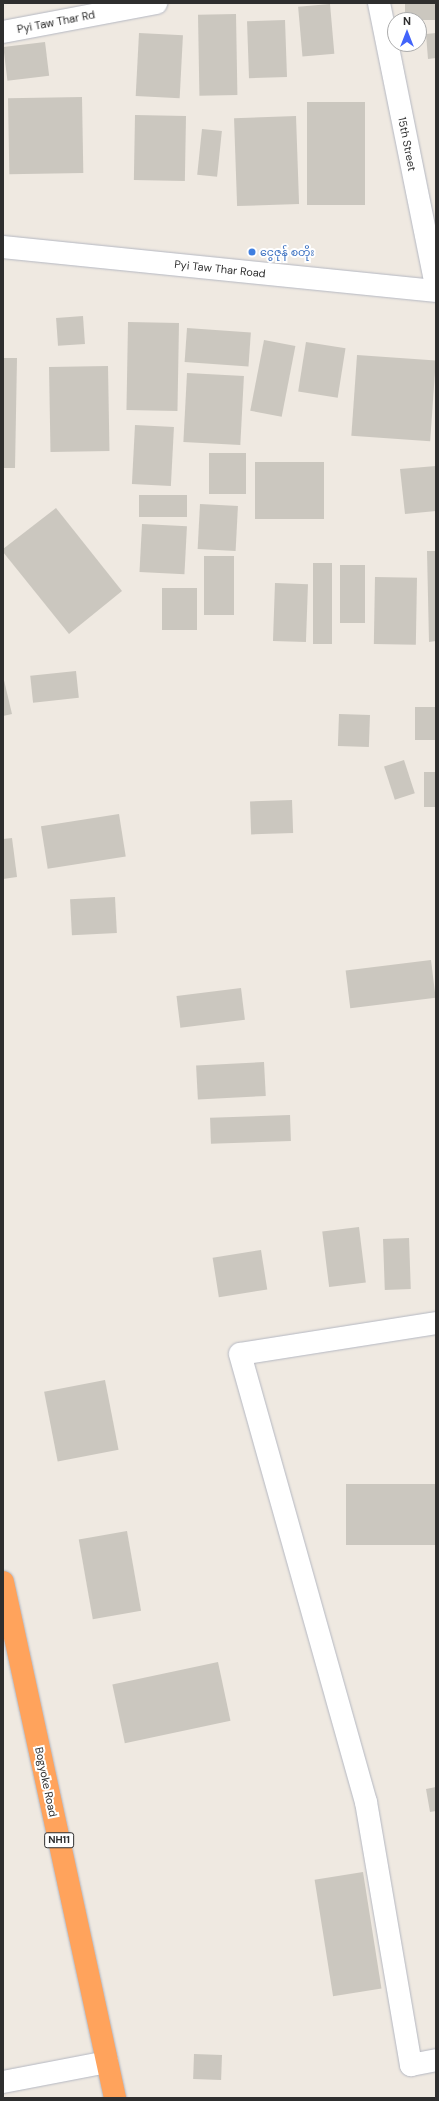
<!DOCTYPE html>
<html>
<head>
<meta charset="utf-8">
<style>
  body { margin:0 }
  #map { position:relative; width:439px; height:2101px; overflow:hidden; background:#efe9e1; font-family:"DM Sans","Noto Sans Myanmar",sans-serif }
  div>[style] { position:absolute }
  .building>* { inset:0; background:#cbc7bf; transform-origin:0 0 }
  .roads { filter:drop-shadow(0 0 1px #b4b7c1) drop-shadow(0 0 1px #b4b7c1) }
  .minor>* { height:22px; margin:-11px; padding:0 11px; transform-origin:11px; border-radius:11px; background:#fff }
  .highway>* { height:22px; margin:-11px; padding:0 11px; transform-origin:11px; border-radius:11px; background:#ffa35c }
  .dots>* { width:11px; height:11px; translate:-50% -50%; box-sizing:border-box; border:2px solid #fff; border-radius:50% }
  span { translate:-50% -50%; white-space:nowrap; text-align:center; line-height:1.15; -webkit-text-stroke:4px #fff; paint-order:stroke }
  .shield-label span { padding:1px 3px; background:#fff; border:1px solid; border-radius:3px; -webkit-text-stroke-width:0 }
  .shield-label { font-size:10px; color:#2e2e2e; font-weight:700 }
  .street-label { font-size:11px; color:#2e2e2e }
  .shop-label { font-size:11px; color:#366cbe }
  .left { translate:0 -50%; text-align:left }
  .frame { position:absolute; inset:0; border:4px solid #2e2e2e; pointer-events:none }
  .north { position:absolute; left:387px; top:12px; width:40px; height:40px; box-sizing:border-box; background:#fff; border:1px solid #ababab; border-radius:50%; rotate:0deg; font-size:11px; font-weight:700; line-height:16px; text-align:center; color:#2e2e2e }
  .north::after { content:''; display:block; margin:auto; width:14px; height:18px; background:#4264fb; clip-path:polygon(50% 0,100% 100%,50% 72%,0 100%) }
</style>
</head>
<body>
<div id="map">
  <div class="building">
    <div style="left:405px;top:3px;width:31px;height:17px"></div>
    <div style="left:330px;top:4px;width:50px;height:32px;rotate:85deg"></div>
    <div style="left:236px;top:14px;width:81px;height:38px;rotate:89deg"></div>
    <div style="left:285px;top:20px;width:57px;height:38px;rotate:88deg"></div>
    <div style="left:139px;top:33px;width:44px;height:63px;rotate:3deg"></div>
    <div style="clip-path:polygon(436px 33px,436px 58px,428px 59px,426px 34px)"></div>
    <div style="left:45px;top:42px;width:34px;height:42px;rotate:83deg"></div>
    <div style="left:82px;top:97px;width:76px;height:74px;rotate:89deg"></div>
    <div style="left:307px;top:102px;width:58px;height:103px"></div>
    <div style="left:135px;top:115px;width:51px;height:65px;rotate:1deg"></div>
    <div style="left:296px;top:116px;width:88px;height:62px;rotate:88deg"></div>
    <div style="left:202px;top:129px;width:20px;height:46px;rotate:6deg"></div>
    <div style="left:83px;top:316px;width:28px;height:27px;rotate:86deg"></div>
    <div style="left:128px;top:322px;width:51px;height:88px;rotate:1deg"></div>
    <div style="left:187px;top:328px;width:64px;height:34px;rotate:4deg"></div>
    <div style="left:264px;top:340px;width:32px;height:72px;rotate:11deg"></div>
    <div style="left:306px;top:342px;width:40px;height:50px;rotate:9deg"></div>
    <div style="left:357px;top:355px;width:79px;height:81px;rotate:4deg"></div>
    <div style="clip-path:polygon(3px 358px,17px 358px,15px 468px,3px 468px)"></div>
    <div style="left:108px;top:366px;width:85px;height:59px;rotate:89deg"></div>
    <div style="left:187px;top:373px;width:57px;height:69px;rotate:3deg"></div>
    <div style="left:135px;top:425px;width:39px;height:59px;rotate:3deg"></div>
    <div style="left:209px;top:453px;width:37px;height:41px"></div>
    <div style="left:324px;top:462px;width:57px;height:69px;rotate:90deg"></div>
    <div style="clip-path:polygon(436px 466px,436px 511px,405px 514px,400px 469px)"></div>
    <div style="left:187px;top:495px;width:22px;height:48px;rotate:90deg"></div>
    <div style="left:200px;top:504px;width:38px;height:45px;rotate:3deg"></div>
    <div style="clip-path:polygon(56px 508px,122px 591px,69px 634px,3px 552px,3px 549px)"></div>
    <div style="left:142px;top:524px;width:45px;height:48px;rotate:3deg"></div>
    <div style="clip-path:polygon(427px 551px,436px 551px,436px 641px,429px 642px)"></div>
    <div style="left:204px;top:556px;width:30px;height:59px"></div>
    <div style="left:313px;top:563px;width:19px;height:81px"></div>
    <div style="left:340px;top:565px;width:25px;height:58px"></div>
    <div style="left:375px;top:577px;width:42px;height:67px;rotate:1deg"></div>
    <div style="left:275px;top:583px;width:33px;height:58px;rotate:2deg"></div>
    <div style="left:162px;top:588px;width:35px;height:42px"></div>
    <div style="left:76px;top:671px;width:27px;height:46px;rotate:84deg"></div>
    <div style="clip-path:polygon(3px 676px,12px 714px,3px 716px)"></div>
    <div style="left:436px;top:707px;width:33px;height:21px;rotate:90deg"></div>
    <div style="left:339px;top:714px;width:31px;height:32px;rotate:2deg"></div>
    <div style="left:404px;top:760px;width:35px;height:21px;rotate:72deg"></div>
    <div style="left:424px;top:772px;width:12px;height:35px"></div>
    <div style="left:292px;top:800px;width:33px;height:42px;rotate:88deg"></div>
    <div style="left:119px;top:814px;width:43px;height:79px;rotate:81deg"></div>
    <div style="clip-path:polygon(12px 838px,17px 877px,3px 879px,3px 839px)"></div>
    <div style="left:115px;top:897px;width:36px;height:45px;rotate:87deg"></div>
    <div style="left:431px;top:960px;width:38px;height:86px;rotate:83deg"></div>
    <div style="left:241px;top:988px;width:32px;height:65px;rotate:83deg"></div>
    <div style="left:264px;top:1062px;width:34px;height:68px;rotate:87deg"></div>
    <div style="left:290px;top:1115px;width:26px;height:80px;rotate:88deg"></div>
    <div style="left:359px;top:1227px;width:56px;height:37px;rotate:83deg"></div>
    <div style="left:409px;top:1238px;width:51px;height:26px;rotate:88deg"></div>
    <div style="left:261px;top:1250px;width:40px;height:49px;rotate:81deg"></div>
    <div style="left:105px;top:1380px;width:71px;height:62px;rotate:79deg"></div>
    <div style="left:436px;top:1484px;width:61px;height:90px;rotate:90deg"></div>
    <div style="left:127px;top:1531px;width:81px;height:49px;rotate:80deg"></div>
    <div style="left:218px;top:1662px;width:60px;height:108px;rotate:78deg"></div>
    <div style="clip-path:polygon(436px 1787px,436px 1811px,430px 1812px,426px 1789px)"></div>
    <div style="left:363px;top:1872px;width:118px;height:49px;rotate:81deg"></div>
    <div style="left:194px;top:2054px;width:28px;height:25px;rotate:2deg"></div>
  </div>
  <div class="roads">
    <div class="minor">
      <div style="left:379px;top:3px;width:289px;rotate:78.6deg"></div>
      <div style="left:3px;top:32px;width:156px;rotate:-10.7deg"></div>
      <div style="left:3px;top:247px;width:435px;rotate:5.8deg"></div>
      <div style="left:436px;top:1323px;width:198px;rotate:171deg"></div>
      <div style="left:240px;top:1354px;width:465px;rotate:74.3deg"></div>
      <div style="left:366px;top:1802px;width:267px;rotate:80.3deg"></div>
      <div style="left:411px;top:2065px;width:25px;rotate:-11deg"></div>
      <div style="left:3px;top:2082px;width:106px;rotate:-10.9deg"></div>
    </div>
    <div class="highway">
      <div style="left:3px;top:1582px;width:528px;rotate:77.75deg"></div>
    </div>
  </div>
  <div class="dots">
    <div style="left:252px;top:252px;background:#3f7fe0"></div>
  </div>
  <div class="shield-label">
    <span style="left:59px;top:1840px">NH11</span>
  </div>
  <div class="street-label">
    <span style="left:56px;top:22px;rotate:-11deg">Pyi Taw Thar Rd</span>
    <span style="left:407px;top:144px;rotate:79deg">15th Street</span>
    <span style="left:220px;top:269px;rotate:6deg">Pyi Taw Thar Road</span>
    <span style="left:46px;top:1782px;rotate:78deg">Bogyoke Road</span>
  </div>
  <div class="shop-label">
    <span class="left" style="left:260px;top:252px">ငွေဇုန် စတိုး</span>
  </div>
  <div class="frame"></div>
  <div class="north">N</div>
</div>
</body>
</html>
